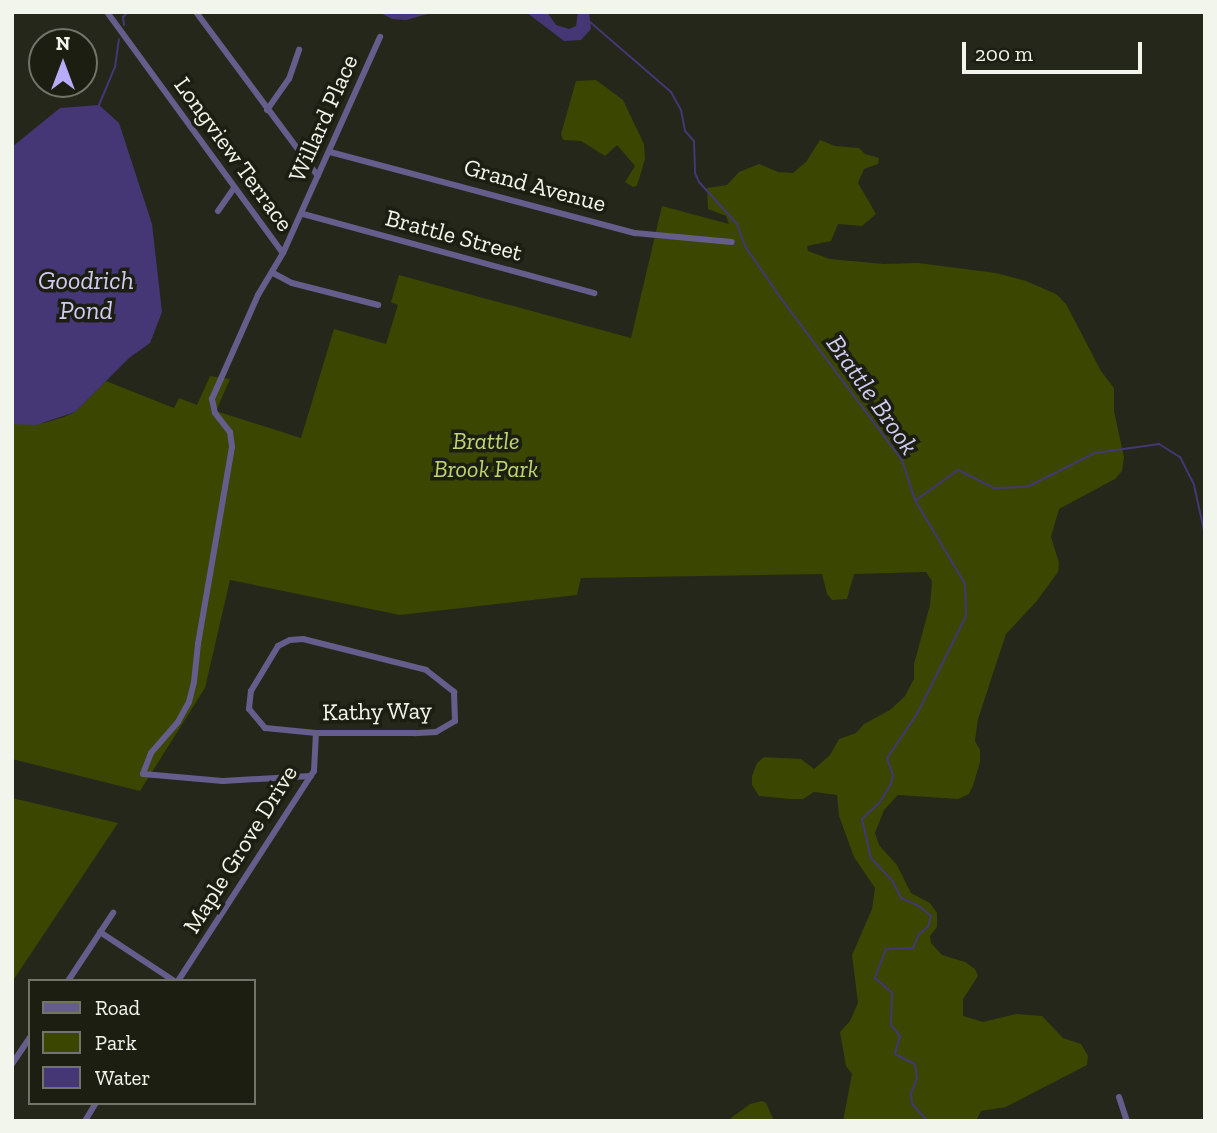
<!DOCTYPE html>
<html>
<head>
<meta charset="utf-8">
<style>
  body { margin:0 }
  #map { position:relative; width:1217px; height:1133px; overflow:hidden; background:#24271a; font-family:"Zilla Slab",serif }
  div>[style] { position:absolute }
  .green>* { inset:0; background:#3b4600 }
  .water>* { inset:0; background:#453775 }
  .stream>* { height:2px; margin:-1px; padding:0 1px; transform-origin:1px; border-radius:1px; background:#453775 }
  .street>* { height:6px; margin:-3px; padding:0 3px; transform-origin:3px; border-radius:3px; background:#655d8b }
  span { translate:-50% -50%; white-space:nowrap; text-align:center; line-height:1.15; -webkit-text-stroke:7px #1b1e11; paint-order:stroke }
  .street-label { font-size:24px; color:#f2f5ec }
  .park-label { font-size:24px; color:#c0d66e; font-style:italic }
  .water-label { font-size:26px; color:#d1ccf2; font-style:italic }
  .frame { position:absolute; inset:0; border:14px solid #f2f5ec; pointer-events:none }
  .legend { position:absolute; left:28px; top:979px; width:228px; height:126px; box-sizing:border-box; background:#1b1e11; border:2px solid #717469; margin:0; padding:9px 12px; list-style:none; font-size:21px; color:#f2f5ec }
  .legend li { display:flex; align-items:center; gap:14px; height:35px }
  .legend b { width:35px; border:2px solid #717469 }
  .north { position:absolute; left:28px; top:28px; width:70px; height:70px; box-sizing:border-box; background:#1b1e11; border:2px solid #717469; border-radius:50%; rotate:0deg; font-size:19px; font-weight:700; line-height:28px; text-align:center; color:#f2f5ec }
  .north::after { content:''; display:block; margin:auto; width:24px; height:32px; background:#b8abf7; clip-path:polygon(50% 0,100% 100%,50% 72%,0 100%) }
  .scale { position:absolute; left:962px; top:42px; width:180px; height:32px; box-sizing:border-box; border:4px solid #f2f5ec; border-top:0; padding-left:9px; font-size:21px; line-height:24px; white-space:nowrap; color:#f2f5ec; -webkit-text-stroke:5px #1b1e11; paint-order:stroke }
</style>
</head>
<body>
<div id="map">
  <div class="green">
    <div style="clip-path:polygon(596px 80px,623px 100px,644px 144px,645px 159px,637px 186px,633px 187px,625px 182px,635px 166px,617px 145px,605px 156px,581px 141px,563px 140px,561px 134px,576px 81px)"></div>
    <div style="clip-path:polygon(820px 140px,835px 146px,859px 148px,865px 154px,879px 158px,878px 164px,864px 169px,858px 183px,876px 214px,862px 226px,838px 224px,831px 241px,807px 246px,808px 251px,830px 259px,884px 264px,918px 263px,996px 273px,1026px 281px,1056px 294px,1066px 304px,1101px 371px,1114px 388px,1114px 411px,1124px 457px,1122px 471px,1115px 479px,1059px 509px,1051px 537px,1059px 563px,1058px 572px,1036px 602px,1006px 634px,978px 719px,975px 741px,980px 750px,980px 762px,973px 786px,969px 794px,958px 799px,898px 795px,884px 810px,875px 833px,879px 845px,897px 865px,911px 893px,930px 903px,937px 913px,937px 927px,930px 936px,931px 943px,942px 955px,965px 962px,975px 969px,978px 976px,963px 999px,963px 1016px,983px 1022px,1016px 1014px,1042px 1016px,1063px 1038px,1081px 1044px,1088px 1056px,1087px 1065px,1006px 1107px,981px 1111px,976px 1121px,843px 1121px,852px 1074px,846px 1066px,840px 1032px,850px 1021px,858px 1003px,852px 955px,872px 909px,875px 888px,854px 857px,839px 816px,837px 795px,814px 792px,803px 799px,790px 799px,759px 796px,752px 785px,752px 776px,757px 763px,764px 757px,801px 759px,814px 769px,830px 755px,839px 739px,856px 733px,864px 724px,890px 710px,905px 696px,914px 679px,914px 664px,930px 605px,932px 581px,926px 572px,854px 574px,847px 599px,832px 600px,827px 594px,822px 574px,581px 578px,577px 595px,400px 615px,230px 580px,205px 688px,140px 791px,12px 759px,12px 424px,44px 423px,64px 417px,75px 412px,106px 381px,174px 408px,179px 398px,197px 405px,210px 376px,230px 379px,216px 411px,301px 438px,334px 329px,386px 344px,398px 305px,391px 302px,399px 275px,631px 338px,662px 206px,729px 224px,726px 216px,708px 209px,707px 188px,727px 185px,739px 172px,759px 164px,778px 172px,793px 173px,806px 162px)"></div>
    <div style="clip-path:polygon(12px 798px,118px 823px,12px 982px)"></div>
    <div style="clip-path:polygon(762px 1101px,766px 1103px,774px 1121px,727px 1121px,750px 1104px)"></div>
  </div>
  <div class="water">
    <div style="clip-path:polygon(379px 12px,435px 12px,406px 20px,392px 19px)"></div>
    <div style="clip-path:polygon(526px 12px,547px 12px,556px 25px,569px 29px,576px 26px,578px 12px,589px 12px,591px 29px,581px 40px,564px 41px)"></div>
    <div style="clip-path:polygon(99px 105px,119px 123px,152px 224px,162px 312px,150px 343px,129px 358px,75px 412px,36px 425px,12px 424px,12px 147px,60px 108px)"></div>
  </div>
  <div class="stream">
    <div style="left:590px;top:22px;width:107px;rotate:40.8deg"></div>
    <div style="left:671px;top:92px;width:21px;rotate:61deg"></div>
    <div style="left:681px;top:110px;width:21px;rotate:79deg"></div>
    <div style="left:685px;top:131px;width:13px;rotate:48deg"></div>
    <div style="left:694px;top:141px;width:32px;rotate:88deg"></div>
    <div style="left:695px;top:173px;width:10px;rotate:66deg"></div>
    <div style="left:699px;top:182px;width:57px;rotate:47.9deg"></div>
    <div style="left:737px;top:224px;width:23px;rotate:70deg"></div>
    <div style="left:745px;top:246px;width:62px;rotate:55.5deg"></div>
    <div style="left:780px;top:297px;width:204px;rotate:53.2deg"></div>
    <div style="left:902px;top:460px;width:42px;rotate:72deg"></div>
    <div style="left:915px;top:500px;width:98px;rotate:59.2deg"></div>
    <div style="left:965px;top:584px;width:32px;rotate:88deg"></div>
    <div style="left:966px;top:616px;width:110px;rotate:116.6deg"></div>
    <div style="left:917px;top:714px;width:53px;rotate:124.3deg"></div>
    <div style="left:887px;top:758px;width:18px;rotate:71deg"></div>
    <div style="left:893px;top:775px;width:9px;rotate:103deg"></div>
    <div style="left:891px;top:784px;width:22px;rotate:122deg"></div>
    <div style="left:879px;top:803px;width:23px;rotate:137deg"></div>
    <div style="left:862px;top:819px;width:40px;rotate:77deg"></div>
    <div style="left:871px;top:858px;width:33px;rotate:47deg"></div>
    <div style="left:893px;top:882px;width:18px;rotate:63deg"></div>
    <div style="left:901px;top:898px;width:20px;rotate:24deg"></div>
    <div style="left:919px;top:906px;width:16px;rotate:40deg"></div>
    <div style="left:931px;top:916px;width:11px;rotate:105deg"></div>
    <div style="left:928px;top:927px;width:11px;rotate:142deg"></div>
    <div style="left:919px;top:934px;width:15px;rotate:113deg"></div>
    <div style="left:913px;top:948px;width:27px;rotate:178deg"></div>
    <div style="left:886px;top:949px;width:31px;rotate:111deg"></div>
    <div style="left:875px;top:978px;width:23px;rotate:41deg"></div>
    <div style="left:892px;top:993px;width:32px;rotate:92deg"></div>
    <div style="left:891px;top:1025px;width:14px;rotate:51deg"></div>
    <div style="left:900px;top:1036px;width:19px;rotate:106deg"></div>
    <div style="left:895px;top:1054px;width:22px;rotate:27deg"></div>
    <div style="left:915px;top:1064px;width:14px;rotate:82deg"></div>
    <div style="left:917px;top:1078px;width:17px;rotate:111deg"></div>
    <div style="left:911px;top:1094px;width:10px;rotate:84deg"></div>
    <div style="left:912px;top:1104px;width:23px;rotate:47deg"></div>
    <div style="left:124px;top:25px;width:8px;rotate:-97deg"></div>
    <div style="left:123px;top:17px;width:7px;rotate:-45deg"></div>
    <div style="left:99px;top:105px;width:41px;rotate:-67.2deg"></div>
    <div style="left:115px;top:67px;width:28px;rotate:-82deg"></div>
    <div style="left:916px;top:500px;width:52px;rotate:-35.5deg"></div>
    <div style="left:958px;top:470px;width:40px;rotate:26.6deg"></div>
    <div style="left:994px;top:488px;width:33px;rotate:-2deg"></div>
    <div style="left:1027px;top:487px;width:76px;rotate:-26.6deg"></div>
    <div style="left:1095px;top:453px;width:65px;rotate:-8deg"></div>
    <div style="left:1159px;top:444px;width:25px;rotate:32deg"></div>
    <div style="left:1180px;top:457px;width:31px;rotate:63deg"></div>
    <div style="left:1194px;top:485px;width:51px;rotate:77.6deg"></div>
  </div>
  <div class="street">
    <div style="left:107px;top:12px;width:298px;rotate:53.9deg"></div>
    <div style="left:283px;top:253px;width:49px;rotate:120.8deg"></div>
    <div style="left:258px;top:295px;width:114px;rotate:113.9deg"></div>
    <div style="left:212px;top:399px;width:14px;rotate:78deg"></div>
    <div style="left:215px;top:413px;width:24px;rotate:52deg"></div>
    <div style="left:230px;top:432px;width:15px;rotate:82deg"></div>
    <div style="left:232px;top:447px;width:200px;rotate:99.8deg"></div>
    <div style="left:198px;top:644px;width:38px;rotate:96deg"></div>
    <div style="left:194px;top:682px;width:21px;rotate:104deg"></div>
    <div style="left:189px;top:702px;width:23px;rotate:119deg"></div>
    <div style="left:178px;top:722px;width:41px;rotate:131.1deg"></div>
    <div style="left:151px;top:753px;width:22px;rotate:111deg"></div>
    <div style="left:143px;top:774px;width:80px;rotate:5deg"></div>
    <div style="left:223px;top:781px;width:88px;rotate:-3.3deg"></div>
    <div style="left:196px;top:12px;width:204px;rotate:53.4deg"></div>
    <div style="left:267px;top:110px;width:38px;rotate:-55deg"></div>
    <div style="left:289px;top:79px;width:31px;rotate:-71deg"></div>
    <div style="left:330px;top:152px;width:316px;rotate:14.9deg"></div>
    <div style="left:635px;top:233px;width:97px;rotate:5.3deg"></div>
    <div style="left:218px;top:211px;width:28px;rotate:-55deg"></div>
    <div style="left:303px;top:214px;width:302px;rotate:15.2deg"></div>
    <div style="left:283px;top:253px;width:237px;rotate:-65.8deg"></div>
    <div style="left:273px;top:273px;width:21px;rotate:28deg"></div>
    <div style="left:292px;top:283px;width:89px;rotate:14.3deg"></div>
    <div style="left:303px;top:639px;width:127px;rotate:14.1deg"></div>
    <div style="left:426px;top:670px;width:36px;rotate:38deg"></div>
    <div style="left:454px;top:692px;width:29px;rotate:88deg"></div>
    <div style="left:455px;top:721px;width:22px;rotate:150deg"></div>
    <div style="left:436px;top:732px;width:22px;rotate:177deg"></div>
    <div style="left:414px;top:733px;width:98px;rotate:180deg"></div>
    <div style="left:316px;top:733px;width:51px;rotate:-174.4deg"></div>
    <div style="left:265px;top:728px;width:25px;rotate:-130deg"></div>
    <div style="left:249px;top:709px;width:18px;rotate:-84deg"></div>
    <div style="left:251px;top:691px;width:52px;rotate:-59deg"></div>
    <div style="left:278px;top:646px;width:13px;rotate:-27deg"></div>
    <div style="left:290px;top:640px;width:13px;rotate:-4deg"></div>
    <div style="left:100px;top:932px;width:89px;rotate:33.5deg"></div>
    <div style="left:68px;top:981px;width:82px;rotate:-56.5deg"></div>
    <div style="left:178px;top:981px;width:250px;rotate:-57.1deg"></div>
    <div style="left:314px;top:771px;width:38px;rotate:-87deg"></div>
    <div style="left:12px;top:1064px;width:32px;rotate:-56deg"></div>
    <div style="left:1119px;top:1097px;width:25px;rotate:72deg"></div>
    <div style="left:85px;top:1121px;width:21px;rotate:-59deg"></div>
  </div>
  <div class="street-label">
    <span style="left:323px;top:118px;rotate:-66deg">Willard Place</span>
    <span style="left:234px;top:154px;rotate:54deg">Longview Terrace</span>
    <span style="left:535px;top:185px;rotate:15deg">Grand Avenue</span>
    <span style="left:454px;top:235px;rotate:15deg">Brattle Street</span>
    <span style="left:377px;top:711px;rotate:-1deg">Kathy Way</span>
    <span style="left:240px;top:849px;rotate:-58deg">Maple Grove Drive</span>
  </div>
  <div class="park-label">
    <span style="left:486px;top:455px">Brattle<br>Brook Park</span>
  </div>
  <div class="water-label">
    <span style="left:86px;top:296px">Goodrich<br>Pond</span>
    <span style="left:872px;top:395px;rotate:55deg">Brattle Brook</span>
  </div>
  <div class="frame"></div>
  <ul class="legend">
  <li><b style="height:9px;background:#655d8b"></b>Road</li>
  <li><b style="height:19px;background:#3b4600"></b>Park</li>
  <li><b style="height:19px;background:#453775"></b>Water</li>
  </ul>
  <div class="north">N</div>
  <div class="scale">200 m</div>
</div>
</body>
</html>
